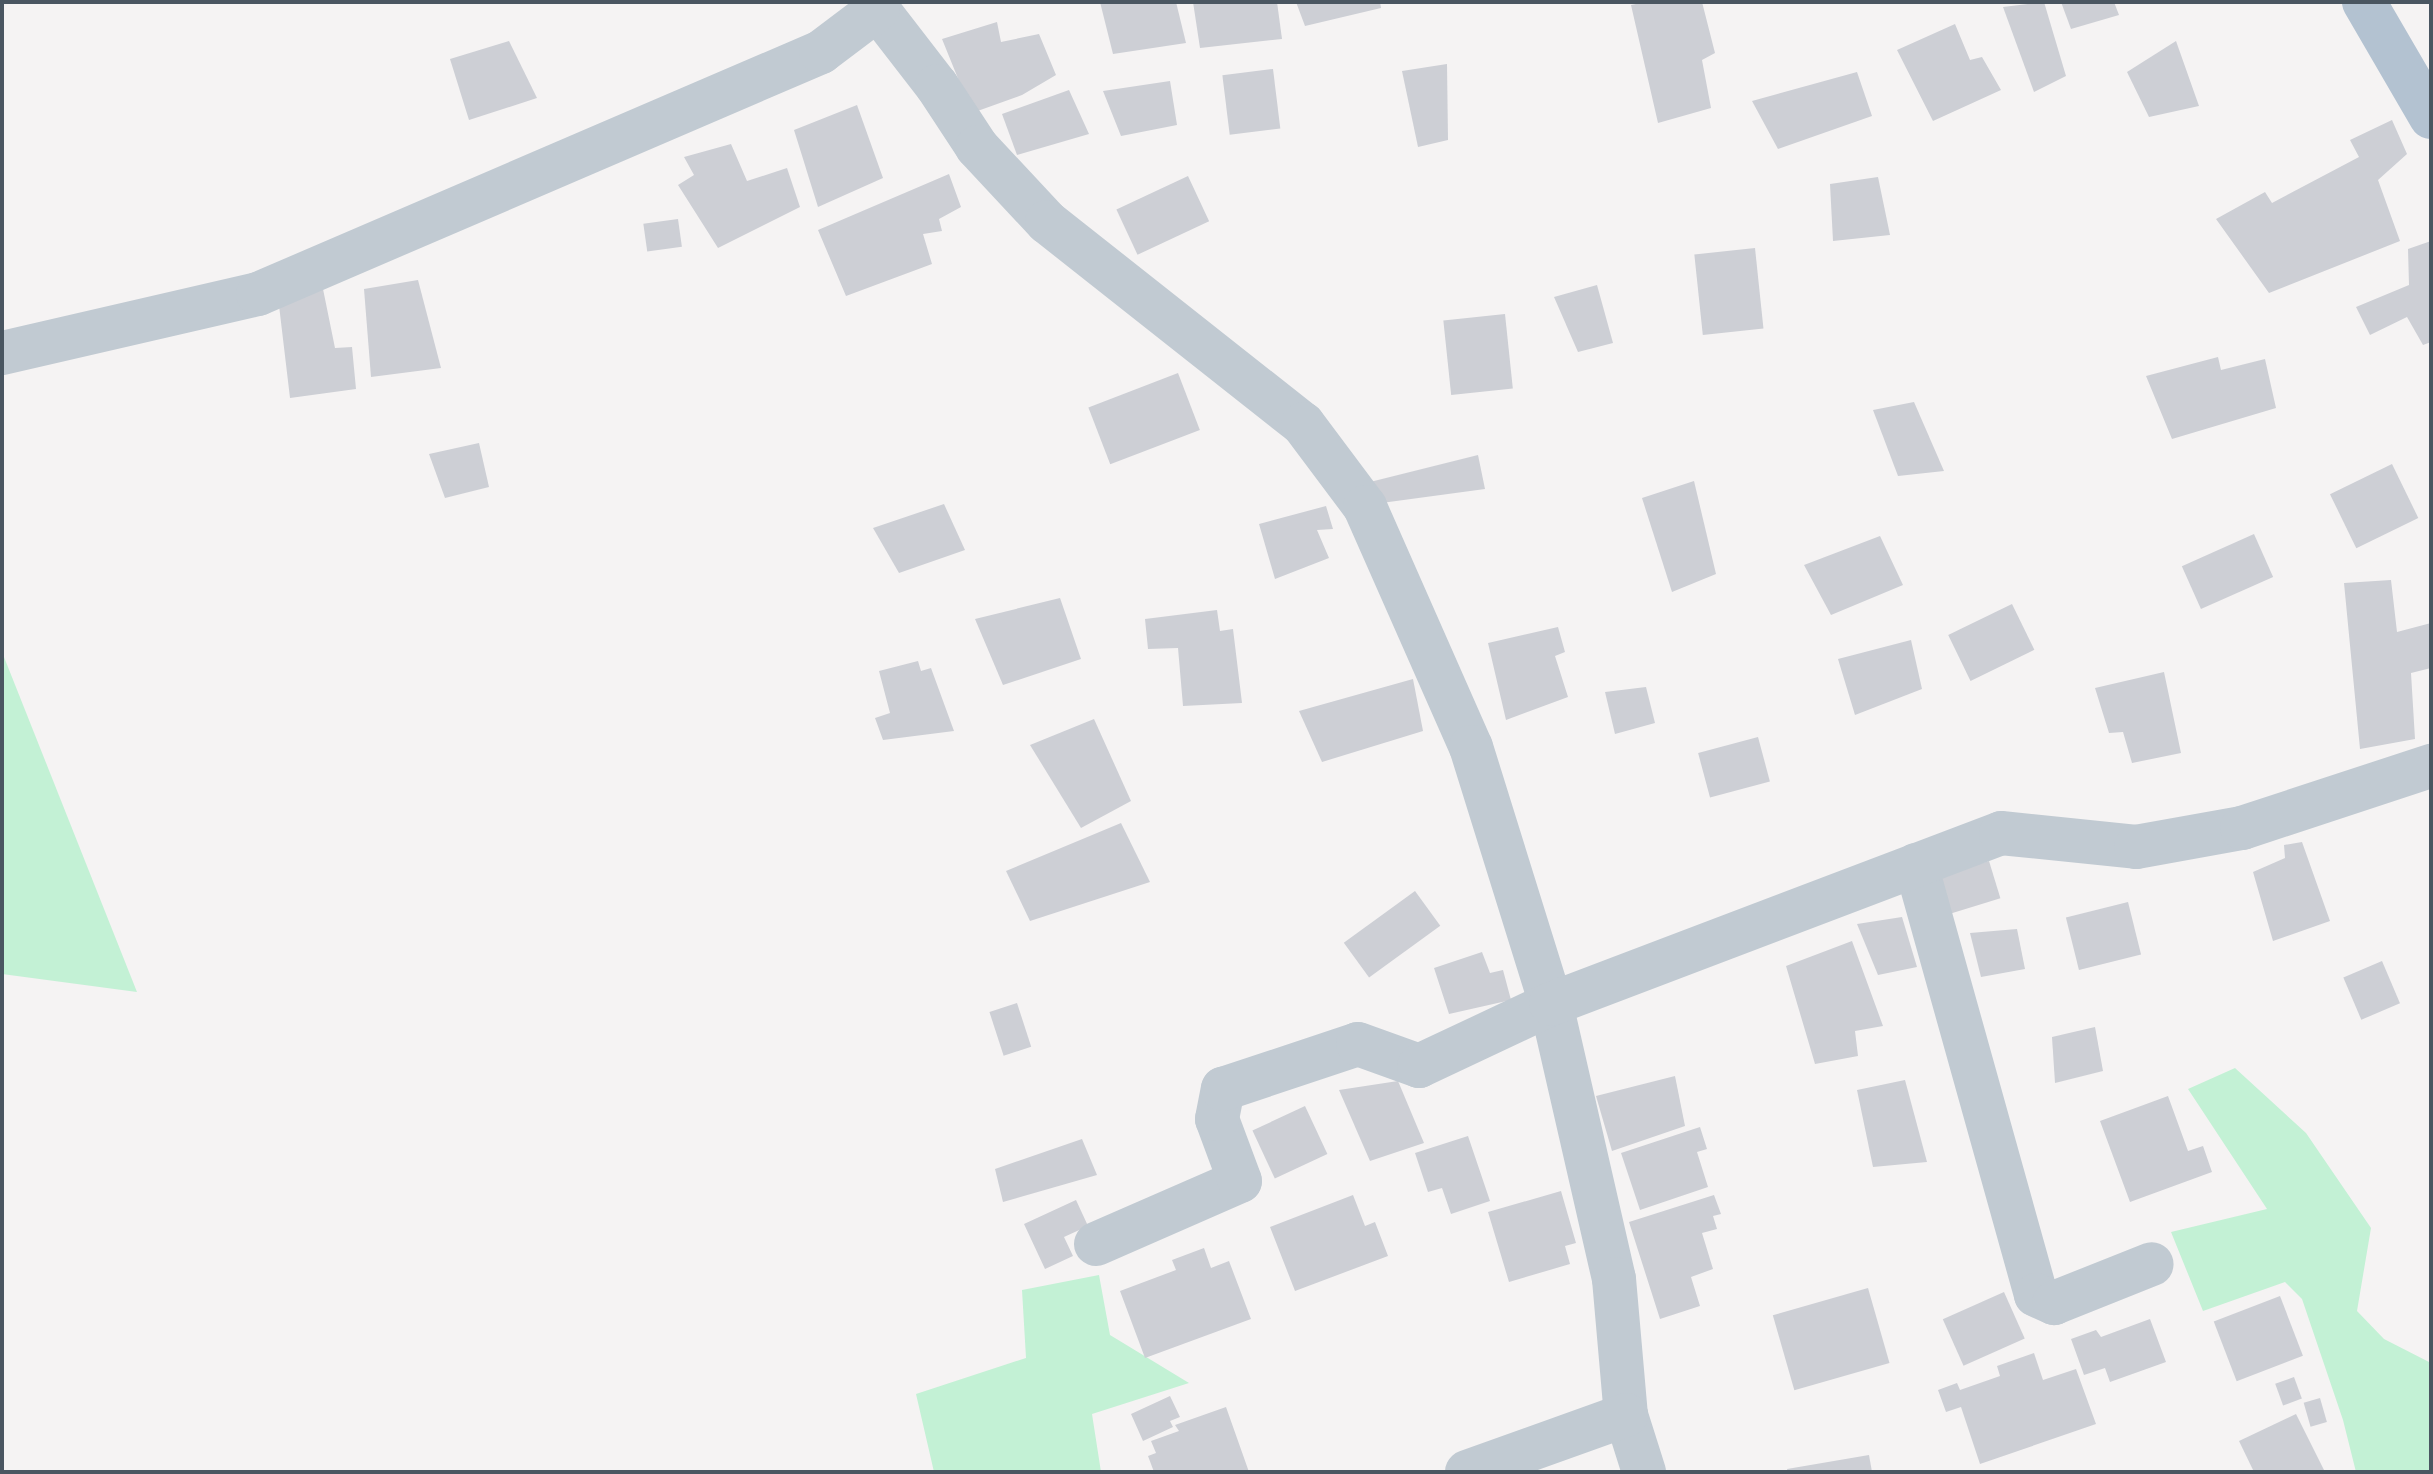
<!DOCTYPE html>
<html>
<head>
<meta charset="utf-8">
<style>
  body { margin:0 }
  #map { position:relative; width:2433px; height:1474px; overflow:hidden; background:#f5f3f3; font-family:"PT Sans",sans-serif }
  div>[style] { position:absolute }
  .green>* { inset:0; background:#c3f1d5 }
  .building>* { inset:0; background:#cdcfd5; transform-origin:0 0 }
  .minor>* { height:44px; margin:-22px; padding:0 22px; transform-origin:22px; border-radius:22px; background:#c1cad2 }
  .major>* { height:44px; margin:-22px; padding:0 22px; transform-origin:22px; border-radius:22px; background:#b3c2d1 }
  span { translate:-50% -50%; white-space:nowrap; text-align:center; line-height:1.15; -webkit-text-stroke:8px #fff; paint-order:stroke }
  .frame { position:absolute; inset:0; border:4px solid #4a5661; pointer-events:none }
</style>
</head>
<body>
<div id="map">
  <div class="green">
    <div style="clip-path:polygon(2px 652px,137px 992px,2px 974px)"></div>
    <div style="clip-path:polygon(2235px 1068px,2306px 1133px,2371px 1228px,2357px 1311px,2384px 1339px,2431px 1363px,2431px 1472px,2356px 1472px,2343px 1420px,2302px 1299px,2285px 1282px,2203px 1311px,2171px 1232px,2267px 1209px,2188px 1089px)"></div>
    <div style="clip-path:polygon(1099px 1275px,1110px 1335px,1189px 1383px,1092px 1414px,1101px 1472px,934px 1472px,916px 1394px,1026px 1358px,1022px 1290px)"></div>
  </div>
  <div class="building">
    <div style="clip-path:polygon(1100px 2px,1176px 2px,1186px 43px,1113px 54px)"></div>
    <div style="clip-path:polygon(1193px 2px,1277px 2px,1282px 39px,1200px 48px)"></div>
    <div style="clip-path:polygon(1296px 2px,1380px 2px,1381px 8px,1305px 26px)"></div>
    <div style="clip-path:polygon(1646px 2px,1702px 2px,1715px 53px,1702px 60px,1711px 108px,1658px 123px,1631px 5px)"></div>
    <div style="clip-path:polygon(2044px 2px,2066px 76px,2034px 92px,2003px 7px)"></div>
    <div style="clip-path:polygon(2061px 2px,2114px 2px,2119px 15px,2071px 29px)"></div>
    <div style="clip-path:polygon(997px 22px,1001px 42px,1039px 34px,1056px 75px,1022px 95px,972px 113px,942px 39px)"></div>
    <div style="clip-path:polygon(1955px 24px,1970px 60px,1982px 57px,2001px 90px,1933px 121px,1897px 50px)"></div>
    <div style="clip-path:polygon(509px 41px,537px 98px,469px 120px,450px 59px)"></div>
    <div style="clip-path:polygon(2176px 41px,2199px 106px,2149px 117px,2127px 72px)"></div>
    <div style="clip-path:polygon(1447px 64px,1448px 140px,1418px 147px,1402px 71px)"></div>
    <div style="left:1273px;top:69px;width:60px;height:51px;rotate:83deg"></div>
    <div style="clip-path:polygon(1857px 72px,1872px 116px,1778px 149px,1752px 101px)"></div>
    <div style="clip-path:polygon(1170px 81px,1177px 125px,1121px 136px,1103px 91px)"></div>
    <div style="clip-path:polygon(1069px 90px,1089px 134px,1017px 155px,1002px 114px)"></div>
    <div style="clip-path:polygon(857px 105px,883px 178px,818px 207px,794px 130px)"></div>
    <div style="clip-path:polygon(2392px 120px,2407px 154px,2378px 180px,2400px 241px,2269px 293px,2216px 219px,2265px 192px,2272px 203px,2359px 157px,2350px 140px)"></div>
    <div style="clip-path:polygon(731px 144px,747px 181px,787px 168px,800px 207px,718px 248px,678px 185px,694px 175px,684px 157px)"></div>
    <div style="clip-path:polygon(949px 174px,961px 207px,939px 219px,942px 231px,923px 234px,932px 264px,846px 296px,818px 230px)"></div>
    <div style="left:1188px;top:176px;width:50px;height:79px;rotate:65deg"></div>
    <div style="clip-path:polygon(1878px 177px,1890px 235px,1833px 241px,1830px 184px)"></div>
    <div style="left:678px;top:219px;width:28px;height:35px;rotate:82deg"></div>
    <div style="clip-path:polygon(2431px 241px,2431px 342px,2423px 345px,2407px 317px,2370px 335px,2356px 307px,2409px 285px,2408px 249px)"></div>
    <div style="left:1755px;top:248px;width:81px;height:61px;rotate:84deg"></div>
    <div style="clip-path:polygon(418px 280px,441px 368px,371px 377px,364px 289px)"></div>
    <div style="clip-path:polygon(1597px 285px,1613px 343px,1578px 352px,1554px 297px)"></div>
    <div style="clip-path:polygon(323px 289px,335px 348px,352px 347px,356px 389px,290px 398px,278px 297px)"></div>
    <div style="left:1505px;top:314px;width:75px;height:62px;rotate:84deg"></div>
    <div style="clip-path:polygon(2218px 357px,2221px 370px,2265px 359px,2276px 408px,2172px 439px,2146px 376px)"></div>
    <div style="left:1178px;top:373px;width:61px;height:96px;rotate:69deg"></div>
    <div style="clip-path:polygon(1914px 402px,1944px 471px,1898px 476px,1873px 410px)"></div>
    <div style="clip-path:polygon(479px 443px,489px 487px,445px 498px,429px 454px)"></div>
    <div style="clip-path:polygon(1478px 455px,1485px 489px,1374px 504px,1370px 482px)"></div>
    <div style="left:2392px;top:464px;width:60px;height:69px;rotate:64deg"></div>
    <div style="clip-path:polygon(1694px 481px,1716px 574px,1672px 592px,1642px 498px)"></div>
    <div style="clip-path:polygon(944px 504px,965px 550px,899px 573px,873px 528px)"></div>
    <div style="clip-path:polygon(1326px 506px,1333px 529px,1317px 530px,1329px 558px,1275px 579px,1259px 524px)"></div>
    <div style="left:2254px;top:534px;width:47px;height:79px;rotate:66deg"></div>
    <div style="clip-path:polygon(1880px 536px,1903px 585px,1831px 615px,1804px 565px)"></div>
    <div style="clip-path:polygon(2391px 580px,2397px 632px,2431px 623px,2431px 668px,2411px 673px,2415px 739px,2360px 749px,2344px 583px)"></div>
    <div style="clip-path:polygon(1060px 598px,1081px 659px,1003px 685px,975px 619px)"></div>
    <div style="left:2012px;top:604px;width:51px;height:71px;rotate:64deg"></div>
    <div style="clip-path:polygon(1217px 610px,1220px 631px,1233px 629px,1242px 703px,1183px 706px,1178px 648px,1148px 649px,1145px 619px)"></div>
    <div style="clip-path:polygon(1558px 627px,1565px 652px,1555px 656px,1568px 697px,1506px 720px,1488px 643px)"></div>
    <div style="clip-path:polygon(1911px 640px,1922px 689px,1855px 715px,1838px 659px)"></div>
    <div style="clip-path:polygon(918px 661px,921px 671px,931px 668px,954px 731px,883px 740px,875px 718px,890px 713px,879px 671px)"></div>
    <div style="clip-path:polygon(2164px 672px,2181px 753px,2132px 763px,2123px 732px,2109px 733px,2095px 688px)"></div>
    <div style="clip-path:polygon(1413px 679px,1423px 731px,1322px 762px,1299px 711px)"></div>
    <div style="clip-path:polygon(1646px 687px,1655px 723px,1615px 734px,1605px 692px)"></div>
    <div style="clip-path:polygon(1094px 719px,1131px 801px,1081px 828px,1030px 745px)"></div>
    <div style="left:1758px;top:737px;width:46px;height:62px;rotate:75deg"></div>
    <div style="clip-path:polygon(1121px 823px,1150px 882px,1030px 921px,1006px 871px)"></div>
    <div style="clip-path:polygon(2302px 842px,2330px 921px,2273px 941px,2253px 872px,2285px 858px,2284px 845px)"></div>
    <div style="left:1989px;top:861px;width:39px;height:62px;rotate:73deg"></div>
    <div style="left:1415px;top:891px;width:43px;height:88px;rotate:54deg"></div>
    <div style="left:2128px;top:902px;width:54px;height:64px;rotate:76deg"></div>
    <div style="clip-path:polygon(1902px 917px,1917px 967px,1878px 975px,1857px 924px)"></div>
    <div style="clip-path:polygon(2017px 929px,2025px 969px,1981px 977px,1970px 933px)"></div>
    <div style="clip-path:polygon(1852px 941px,1883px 1026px,1855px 1031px,1858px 1056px,1815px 1064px,1786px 966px)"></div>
    <div style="clip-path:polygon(1482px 952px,1490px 973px,1503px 970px,1511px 1000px,1449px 1014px,1434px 968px)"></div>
    <div style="left:2382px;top:961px;width:46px;height:42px;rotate:67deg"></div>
    <div style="left:1017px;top:1003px;width:46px;height:29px;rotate:72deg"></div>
    <div style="clip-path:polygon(2095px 1027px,2103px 1071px,2055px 1083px,2052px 1037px)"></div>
    <div style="clip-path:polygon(1675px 1076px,1685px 1126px,1612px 1151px,1596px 1096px)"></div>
    <div style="clip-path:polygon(1905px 1080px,1927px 1162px,1873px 1167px,1857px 1090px)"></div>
    <div style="clip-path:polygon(1398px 1081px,1424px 1143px,1370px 1161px,1339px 1090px)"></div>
    <div style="clip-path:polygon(2168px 1096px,2188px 1151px,2203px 1146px,2212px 1172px,2130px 1202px,2100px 1121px)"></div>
    <div style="left:1305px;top:1106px;width:53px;height:58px;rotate:65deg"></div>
    <div style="clip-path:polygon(1700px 1127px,1707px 1149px,1697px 1152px,1708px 1187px,1640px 1210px,1621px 1153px)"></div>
    <div style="clip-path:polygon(1468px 1136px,1490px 1201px,1451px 1214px,1442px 1188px,1428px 1192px,1415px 1153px)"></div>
    <div style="clip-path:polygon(1082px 1139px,1097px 1175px,1003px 1202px,995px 1169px)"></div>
    <div style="clip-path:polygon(1561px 1191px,1576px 1243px,1565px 1246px,1570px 1264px,1509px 1282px,1488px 1212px)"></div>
    <div style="clip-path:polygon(1353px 1195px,1365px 1226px,1375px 1222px,1388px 1256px,1295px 1291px,1270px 1227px)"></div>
    <div style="clip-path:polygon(1714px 1195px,1721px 1214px,1713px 1216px,1717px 1229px,1702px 1233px,1713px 1269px,1691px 1277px,1700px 1306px,1660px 1319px,1629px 1222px)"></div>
    <div style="clip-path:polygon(1076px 1200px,1088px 1226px,1064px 1237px,1073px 1256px,1045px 1269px,1024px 1224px)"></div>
    <div style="clip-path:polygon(1204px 1248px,1211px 1268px,1229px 1261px,1251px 1319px,1145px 1358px,1120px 1291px,1176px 1270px,1172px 1260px)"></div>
    <div style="left:1868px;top:1288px;width:78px;height:99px;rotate:74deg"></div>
    <div style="left:2004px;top:1292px;width:51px;height:67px;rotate:66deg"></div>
    <div style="left:2280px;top:1296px;width:64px;height:71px;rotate:69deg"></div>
    <div style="clip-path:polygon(2150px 1319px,2166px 1362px,2110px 1382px,2105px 1368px,2084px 1375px,2071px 1339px,2096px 1330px,2101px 1337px)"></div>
    <div style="clip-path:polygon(2034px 1353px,2043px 1380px,2076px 1369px,2096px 1424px,1980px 1464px,1961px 1407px,1946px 1412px,1938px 1390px,1957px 1383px,1960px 1390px,2000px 1376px,1997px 1366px)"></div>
    <div style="left:2294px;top:1377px;width:23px;height:20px;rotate:70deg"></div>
    <div style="clip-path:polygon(1170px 1396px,1180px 1417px,1170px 1421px,1173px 1427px,1143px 1441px,1131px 1414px)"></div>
    <div style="left:2320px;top:1398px;width:25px;height:17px;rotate:74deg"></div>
    <div style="clip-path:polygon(1226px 1407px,1249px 1472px,1154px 1472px,1148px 1456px,1156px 1453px,1151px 1441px,1179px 1431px,1175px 1425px)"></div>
    <div style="clip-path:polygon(2296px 1414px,2325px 1472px,2254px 1472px,2239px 1441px)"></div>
    <div style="clip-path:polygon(1869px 1455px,1872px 1472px,1788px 1472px,1787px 1469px)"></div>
  </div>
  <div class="minor">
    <div style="left:872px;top:2px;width:106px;rotate:52.3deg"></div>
    <div style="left:937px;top:86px;width:73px;rotate:56.7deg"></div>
    <div style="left:977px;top:147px;width:103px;rotate:47deg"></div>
    <div style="left:1047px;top:222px;width:326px;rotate:38.3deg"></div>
    <div style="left:1303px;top:424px;width:104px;rotate:53.2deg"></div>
    <div style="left:1365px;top:507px;width:262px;rotate:66.2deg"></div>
    <div style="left:1471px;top:747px;width:269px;rotate:72.7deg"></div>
    <div style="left:1551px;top:1004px;width:282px;rotate:77.1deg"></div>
    <div style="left:1614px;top:1279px;width:137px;rotate:85deg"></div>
    <div style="left:1626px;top:1415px;width:60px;rotate:72.5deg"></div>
    <div style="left:2px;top:353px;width:263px;rotate:-13deg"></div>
    <div style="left:258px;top:294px;width:613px;rotate:-23.26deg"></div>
    <div style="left:821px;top:52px;width:71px;rotate:-37deg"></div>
    <div style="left:1916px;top:865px;width:446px;rotate:74.4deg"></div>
    <div style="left:2036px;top:1295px;width:20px;rotate:24deg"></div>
    <div style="left:2054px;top:1303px;width:105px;rotate:-21.7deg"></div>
    <div style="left:1096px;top:1244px;width:157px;rotate:-23.6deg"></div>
    <div style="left:1240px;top:1181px;width:66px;rotate:-110.4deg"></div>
    <div style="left:1217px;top:1119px;width:31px;rotate:-79deg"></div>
    <div style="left:1223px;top:1089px;width:142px;rotate:-18.4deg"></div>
    <div style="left:1358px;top:1044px;width:65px;rotate:19.8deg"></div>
    <div style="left:1419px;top:1066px;width:146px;rotate:-25.2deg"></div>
    <div style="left:1551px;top:1004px;width:481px;rotate:-20.8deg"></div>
    <div style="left:2001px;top:833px;width:136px;rotate:5.9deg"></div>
    <div style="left:2136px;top:847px;width:108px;rotate:-10.2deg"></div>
    <div style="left:2242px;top:828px;width:199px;rotate:-18.2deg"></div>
    <div style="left:1467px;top:1472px;width:169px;rotate:-19.7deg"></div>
  </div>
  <div class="major">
    <div style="left:2364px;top:2px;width:133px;rotate:59.8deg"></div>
  </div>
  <div class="frame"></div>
</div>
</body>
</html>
